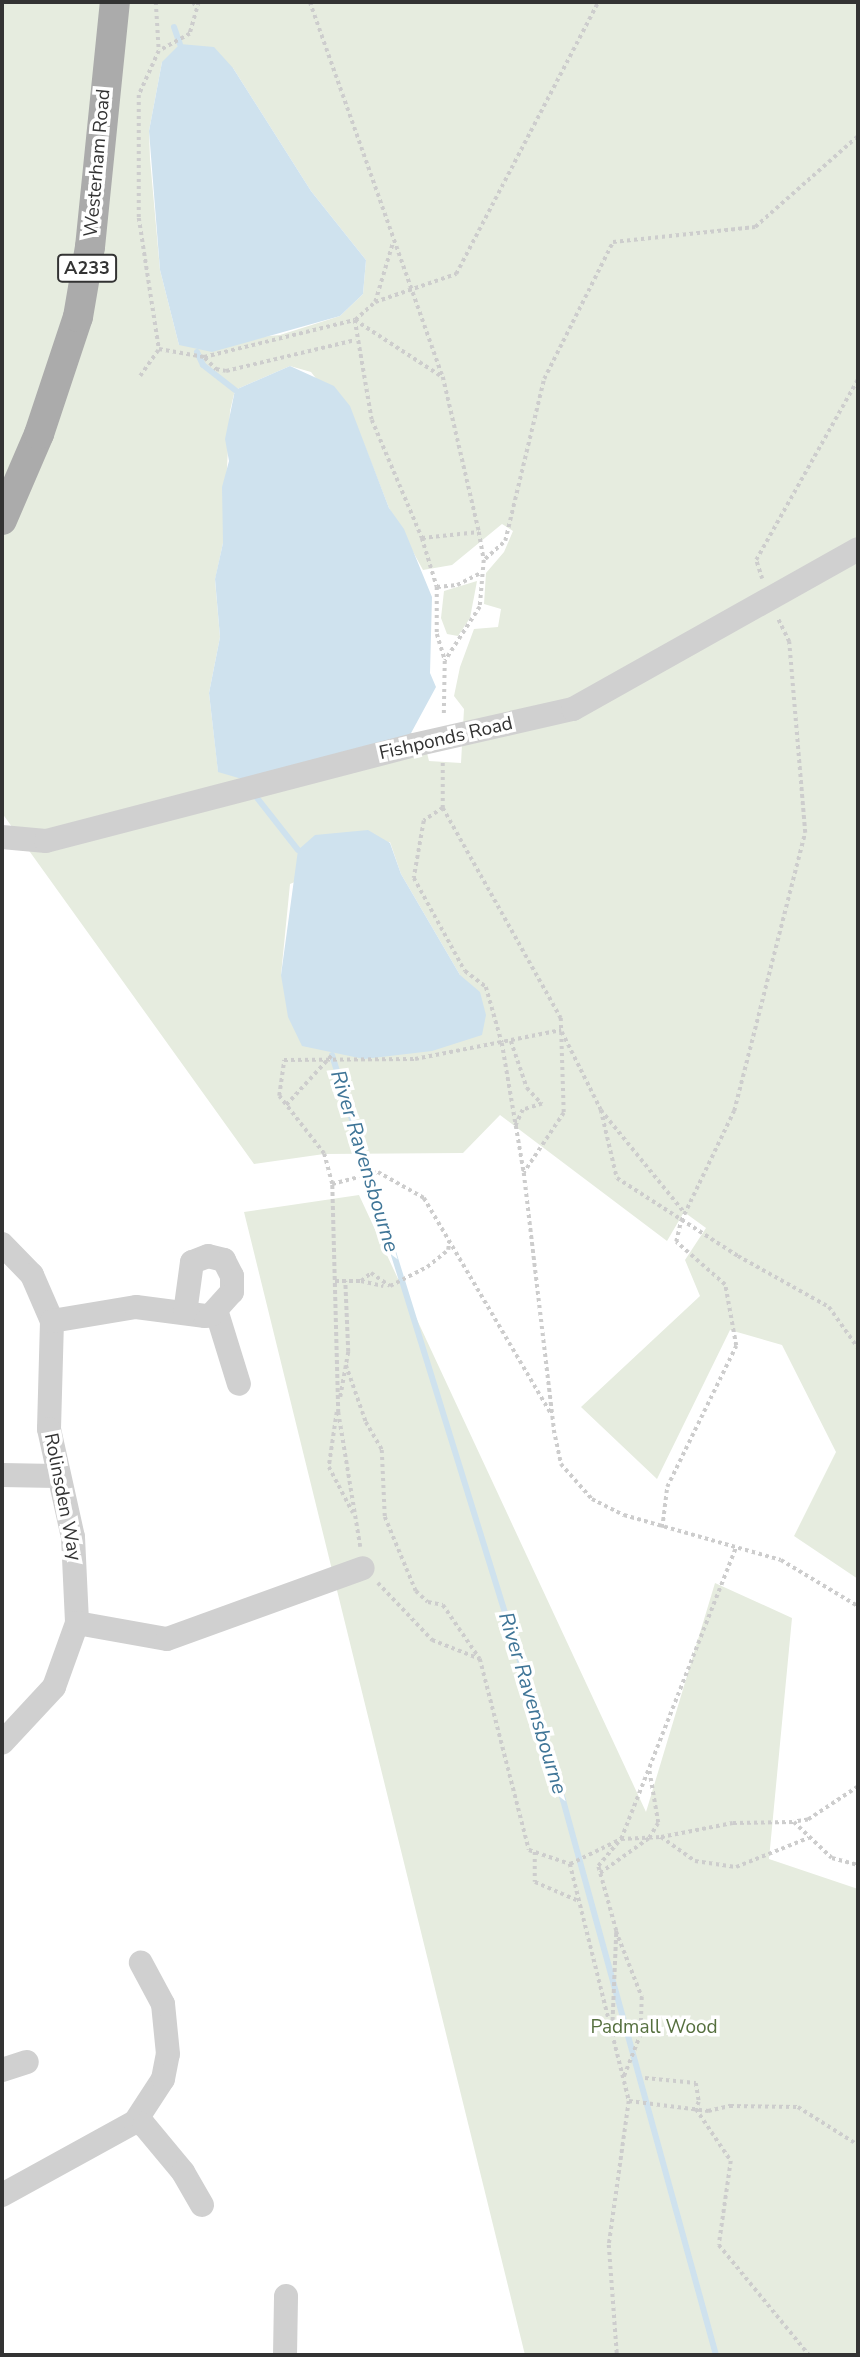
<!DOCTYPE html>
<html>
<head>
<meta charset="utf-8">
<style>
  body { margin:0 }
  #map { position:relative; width:860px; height:2357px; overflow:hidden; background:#fff; font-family:"Nunito Sans",sans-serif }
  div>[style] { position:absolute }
  .green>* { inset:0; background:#e6ecdf }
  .water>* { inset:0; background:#cfe2ee }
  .stream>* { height:6px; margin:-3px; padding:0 3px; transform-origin:3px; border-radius:3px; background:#cfe2ee }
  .path>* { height:3.5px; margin-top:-1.75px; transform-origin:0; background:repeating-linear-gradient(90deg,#cdcdcd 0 3.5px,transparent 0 7px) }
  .minor>* { height:24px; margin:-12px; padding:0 12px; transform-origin:12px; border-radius:12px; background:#d0d0d0 }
  .major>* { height:30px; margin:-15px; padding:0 15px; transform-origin:15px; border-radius:15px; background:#ababab }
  span { translate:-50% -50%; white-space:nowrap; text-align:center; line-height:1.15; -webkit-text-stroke:7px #fff; paint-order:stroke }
  .shield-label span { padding:2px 5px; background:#fff; border:2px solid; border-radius:5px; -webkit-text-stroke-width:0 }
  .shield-label { font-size:18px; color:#333; font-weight:700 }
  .street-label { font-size:19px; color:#333 }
  .park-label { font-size:19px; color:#56703f }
  .water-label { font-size:21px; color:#3f7597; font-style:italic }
  .frame { position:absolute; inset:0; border:4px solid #333; pointer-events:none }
</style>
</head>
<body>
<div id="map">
  <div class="green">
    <div style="clip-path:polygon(evenodd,2px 2px,858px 2px,858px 1579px,794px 1536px,836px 1452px,782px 1345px,730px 1330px,657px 1479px,581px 1407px,700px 1296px,685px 1260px,706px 1228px,684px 1212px,667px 1241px,500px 1115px,463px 1153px,324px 1154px,254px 1164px,2px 813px,2px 2px,162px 62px,233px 68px,311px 191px,366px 260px,363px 294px,340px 316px,280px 335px,179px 345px,160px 270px,150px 159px,149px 131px,162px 62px,2px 2px,290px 366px,311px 372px,360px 434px,389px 508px,423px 570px,452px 565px,502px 524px,513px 531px,504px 552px,486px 573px,484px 604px,501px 609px,498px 627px,474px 629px,460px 667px,454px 696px,464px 709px,461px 763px,429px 761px,427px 753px,218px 771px,209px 693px,220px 637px,215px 580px,223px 543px,230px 411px,235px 390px,290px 366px,2px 2px,390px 842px,401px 874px,460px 975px,281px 975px,290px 884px,390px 842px)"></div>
    <div style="clip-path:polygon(477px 581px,470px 618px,458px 636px,447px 634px,441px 618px,444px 591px)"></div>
    <div style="clip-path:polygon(359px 1195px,646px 1812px,715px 1583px,792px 1618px,769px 1859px,858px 1889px,858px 2355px,525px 2355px,244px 1212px)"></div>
  </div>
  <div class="water">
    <div style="clip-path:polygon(180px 44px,214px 47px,233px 68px,311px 191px,366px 260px,363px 294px,340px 316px,212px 352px,179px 345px,160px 270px,149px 131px,162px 62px)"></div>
    <div style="clip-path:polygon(290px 366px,334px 386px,350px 406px,389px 508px,404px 529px,432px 597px,430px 673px,436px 687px,410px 735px,242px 779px,218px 772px,209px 693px,220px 637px,215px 579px,223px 543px,222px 487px,229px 461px,225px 439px,235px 390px)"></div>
    <div style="clip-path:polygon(368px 830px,390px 843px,401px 874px,460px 975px,480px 992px,486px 1015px,482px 1035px,432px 1051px,364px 1059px,302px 1046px,288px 1017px,281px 975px,298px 850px,315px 835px)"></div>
  </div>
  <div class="stream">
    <div style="left:174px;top:27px;width:18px;rotate:71deg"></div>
    <div style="left:197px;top:352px;width:14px;rotate:65deg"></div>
    <div style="left:203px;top:365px;width:41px;rotate:38deg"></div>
    <div style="left:254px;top:794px;width:71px;rotate:51.8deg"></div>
    <div style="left:332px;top:1055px;width:780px;rotate:72.77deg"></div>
    <div style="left:563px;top:1800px;width:576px;rotate:74.59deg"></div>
  </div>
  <div class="path">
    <div style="left:156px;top:2px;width:49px;rotate:86.5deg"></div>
    <div style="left:193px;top:2px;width:7px;rotate:56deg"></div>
    <div style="left:199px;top:2px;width:33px;rotate:106deg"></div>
    <div style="left:190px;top:34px;width:35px;rotate:151deg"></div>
    <div style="left:159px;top:51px;width:48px;rotate:114.4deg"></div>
    <div style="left:139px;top:95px;width:123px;rotate:90deg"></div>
    <div style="left:139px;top:218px;width:133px;rotate:81.3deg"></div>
    <div style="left:159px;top:349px;width:46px;rotate:10.1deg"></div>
    <div style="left:204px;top:357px;width:155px;rotate:-13.8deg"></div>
    <div style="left:355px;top:320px;width:27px;rotate:-42deg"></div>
    <div style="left:375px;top:302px;width:63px;rotate:-73.3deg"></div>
    <div style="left:310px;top:2px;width:398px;rotate:70.5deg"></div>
    <div style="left:443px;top:377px;width:159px;rotate:76.9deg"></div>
    <div style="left:479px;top:532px;width:28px;rotate:80deg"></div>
    <div style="left:484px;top:560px;width:47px;rotate:94.9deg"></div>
    <div style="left:480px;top:607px;width:64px;rotate:122.9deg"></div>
    <div style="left:375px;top:302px;width:86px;rotate:-19.1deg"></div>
    <div style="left:456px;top:274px;width:307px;rotate:-62.4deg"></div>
    <div style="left:355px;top:320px;width:101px;rotate:80.4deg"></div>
    <div style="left:372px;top:420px;width:128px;rotate:67deg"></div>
    <div style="left:422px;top:538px;width:51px;rotate:73deg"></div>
    <div style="left:437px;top:587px;width:47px;rotate:90deg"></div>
    <div style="left:437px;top:634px;width:28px;rotate:73deg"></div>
    <div style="left:445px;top:661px;width:56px;rotate:91deg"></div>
    <div style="left:355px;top:320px;width:103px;rotate:33.1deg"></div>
    <div style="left:205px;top:358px;width:16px;rotate:45deg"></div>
    <div style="left:216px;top:369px;width:10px;rotate:11deg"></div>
    <div style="left:226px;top:371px;width:133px;rotate:-13.5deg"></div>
    <div style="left:140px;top:376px;width:33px;rotate:-55deg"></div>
    <div style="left:422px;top:538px;width:57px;rotate:-6deg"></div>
    <div style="left:485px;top:559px;width:27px;rotate:-42deg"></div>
    <div style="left:505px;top:541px;width:167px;rotate:-76.5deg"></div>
    <div style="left:544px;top:379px;width:153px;rotate:-63.3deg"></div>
    <div style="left:613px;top:242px;width:143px;rotate:-6deg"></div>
    <div style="left:755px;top:227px;width:137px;rotate:-41.5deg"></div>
    <div style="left:762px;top:579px;width:20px;rotate:-108deg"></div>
    <div style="left:756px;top:560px;width:208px;rotate:-60.6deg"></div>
    <div style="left:437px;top:587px;width:20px;rotate:-6deg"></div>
    <div style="left:457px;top:585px;width:27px;rotate:-27deg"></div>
    <div style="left:443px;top:763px;width:45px;rotate:90deg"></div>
    <div style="left:443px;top:808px;width:241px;rotate:60.7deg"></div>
    <div style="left:561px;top:1018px;width:95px;rotate:88.2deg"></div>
    <div style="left:564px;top:1113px;width:72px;rotate:123.7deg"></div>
    <div style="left:524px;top:1173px;width:259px;rotate:83.3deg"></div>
    <div style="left:554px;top:1430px;width:35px;rotate:78deg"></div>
    <div style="left:561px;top:1464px;width:47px;rotate:48.5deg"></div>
    <div style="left:592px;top:1499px;width:36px;rotate:27deg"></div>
    <div style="left:624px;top:1515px;width:163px;rotate:16deg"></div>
    <div style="left:781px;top:1560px;width:90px;rotate:30.9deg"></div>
    <div style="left:443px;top:808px;width:23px;rotate:146deg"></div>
    <div style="left:424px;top:821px;width:58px;rotate:100deg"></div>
    <div style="left:414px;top:878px;width:106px;rotate:61.3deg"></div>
    <div style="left:465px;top:971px;width:26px;rotate:37deg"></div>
    <div style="left:486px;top:987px;width:58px;rotate:74.1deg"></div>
    <div style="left:502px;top:1043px;width:132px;rotate:80.4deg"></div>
    <div style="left:562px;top:1032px;width:87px;rotate:63.4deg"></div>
    <div style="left:601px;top:1110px;width:70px;rotate:76.8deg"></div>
    <div style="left:617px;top:1178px;width:144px;rotate:32.8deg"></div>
    <div style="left:738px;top:1256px;width:104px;rotate:29.3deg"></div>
    <div style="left:829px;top:1307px;width:50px;rotate:54.7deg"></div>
    <div style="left:511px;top:1041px;width:50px;rotate:71.2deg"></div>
    <div style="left:527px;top:1088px;width:22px;rotate:47deg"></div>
    <div style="left:542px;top:1104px;width:20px;rotate:162deg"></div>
    <div style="left:523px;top:1110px;width:19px;rotate:115deg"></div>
    <div style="left:286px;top:1105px;width:68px;rotate:-47.4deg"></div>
    <div style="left:601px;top:1110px;width:132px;rotate:50.9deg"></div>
    <div style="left:332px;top:1184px;width:48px;rotate:-14.6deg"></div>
    <div style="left:378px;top:1172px;width:53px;rotate:29.5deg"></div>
    <div style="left:424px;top:1198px;width:252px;rotate:59.5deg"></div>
    <div style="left:335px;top:1281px;width:26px"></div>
    <div style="left:361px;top:1281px;width:13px;rotate:-39deg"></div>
    <div style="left:371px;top:1273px;width:23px;rotate:34deg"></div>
    <div style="left:390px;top:1286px;width:42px;rotate:-27.2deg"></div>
    <div style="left:427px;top:1267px;width:27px;rotate:-39deg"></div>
    <div style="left:448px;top:1250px;width:9px;rotate:-84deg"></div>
    <div style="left:361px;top:1281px;width:23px;rotate:13deg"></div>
    <div style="left:346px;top:1365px;width:60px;rotate:70.7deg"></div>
    <div style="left:366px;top:1422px;width:32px;rotate:60deg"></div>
    <div style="left:382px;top:1450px;width:67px;rotate:87.4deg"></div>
    <div style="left:385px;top:1517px;width:80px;rotate:67.3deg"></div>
    <div style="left:416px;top:1591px;width:16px;rotate:43deg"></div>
    <div style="left:428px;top:1602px;width:15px;rotate:11deg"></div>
    <div style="left:443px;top:1605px;width:65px;rotate:55.6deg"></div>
    <div style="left:340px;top:1397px;width:46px;rotate:-79.9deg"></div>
    <div style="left:348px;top:1352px;width:71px;rotate:-92.4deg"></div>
    <div style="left:337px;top:1412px;width:56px;rotate:98.3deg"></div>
    <div style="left:329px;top:1467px;width:52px;rotate:62.4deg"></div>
    <div style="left:662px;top:1528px;width:41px;rotate:-83deg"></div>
    <div style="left:667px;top:1487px;width:157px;rotate:-63.9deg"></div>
    <div style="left:736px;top:1346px;width:62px;rotate:-100.2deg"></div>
    <div style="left:725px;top:1285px;width:65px;rotate:-138.7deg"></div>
    <div style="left:676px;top:1242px;width:22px;rotate:-77deg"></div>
    <div style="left:681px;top:1221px;width:122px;rotate:-64.3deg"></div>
    <div style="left:734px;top:1111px;width:287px;rotate:-75.7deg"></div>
    <div style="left:805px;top:833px;width:192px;rotate:-94.8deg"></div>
    <div style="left:789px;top:642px;width:25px;rotate:-116deg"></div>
    <div style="left:360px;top:1547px;width:136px;rotate:-99.3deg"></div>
    <div style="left:338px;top:1413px;width:229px;rotate:-91.5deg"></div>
    <div style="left:332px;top:1184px;width:31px;rotate:-105deg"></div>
    <div style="left:324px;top:1154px;width:73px;rotate:-127.8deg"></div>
    <div style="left:279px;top:1096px;width:36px;rotate:-82deg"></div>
    <div style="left:284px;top:1060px;width:131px;rotate:-0.4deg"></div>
    <div style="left:415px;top:1059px;width:149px;rotate:-11.2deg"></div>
    <div style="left:378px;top:1583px;width:79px;rotate:46.5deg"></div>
    <div style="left:432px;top:1640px;width:52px;rotate:21.6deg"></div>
    <div style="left:480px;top:1659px;width:197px;rotate:75.6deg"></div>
    <div style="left:529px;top:1850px;width:43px;rotate:18.9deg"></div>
    <div style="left:570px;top:1864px;width:244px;rotate:76deg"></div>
    <div style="left:629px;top:2101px;width:145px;rotate:97.9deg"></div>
    <div style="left:609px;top:2245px;width:110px;rotate:85.8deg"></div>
    <div style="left:858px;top:1787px;width:60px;rotate:146.6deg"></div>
    <div style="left:808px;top:1820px;width:14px;rotate:172deg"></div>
    <div style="left:794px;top:1822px;width:52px;rotate:43.5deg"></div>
    <div style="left:832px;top:1858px;width:27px;rotate:15deg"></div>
    <div style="left:661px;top:1837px;width:73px;rotate:-11deg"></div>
    <div style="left:733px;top:1823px;width:61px;rotate:-0.9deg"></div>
    <div style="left:535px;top:1852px;width:30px;rotate:90deg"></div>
    <div style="left:535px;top:1882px;width:48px;rotate:23.4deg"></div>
    <div style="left:570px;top:1864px;width:57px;rotate:-26.1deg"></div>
    <div style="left:621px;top:1839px;width:40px;rotate:-2.9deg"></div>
    <div style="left:661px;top:1837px;width:42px;rotate:35.2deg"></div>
    <div style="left:695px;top:1861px;width:41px;rotate:8.3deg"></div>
    <div style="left:736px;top:1867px;width:78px;rotate:-21.9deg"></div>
    <div style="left:600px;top:1873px;width:60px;rotate:-35.5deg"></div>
    <div style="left:649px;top:1838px;width:17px;rotate:-59deg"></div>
    <div style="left:658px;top:1823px;width:54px;rotate:-99.6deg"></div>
    <div style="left:616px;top:1931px;width:67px;rotate:-105.5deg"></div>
    <div style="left:598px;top:1866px;width:35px;rotate:-50deg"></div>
    <div style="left:621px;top:1839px;width:312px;rotate:-68.5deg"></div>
    <div style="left:612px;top:2028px;width:97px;rotate:-87.6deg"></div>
    <div style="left:616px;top:1931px;width:71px;rotate:68.5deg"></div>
    <div style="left:642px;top:1997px;width:37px;rotate:92deg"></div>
    <div style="left:641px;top:2034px;width:46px;rotate:111.6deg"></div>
    <div style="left:645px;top:2078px;width:51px;rotate:5.6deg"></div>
    <div style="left:696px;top:2083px;width:19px;rotate:81deg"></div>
    <div style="left:699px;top:2102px;width:8px;rotate:113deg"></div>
    <div style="left:629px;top:2101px;width:80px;rotate:7.2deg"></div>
    <div style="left:708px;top:2111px;width:23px;rotate:-13deg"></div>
    <div style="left:730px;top:2106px;width:68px;rotate:0.8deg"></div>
    <div style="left:798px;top:2107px;width:71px;rotate:32.3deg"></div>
    <div style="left:696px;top:2109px;width:63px;rotate:56.1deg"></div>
    <div style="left:731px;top:2161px;width:85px;rotate:98.1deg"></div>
    <div style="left:719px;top:2245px;width:142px;rotate:50.7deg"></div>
  </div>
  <div class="minor">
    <div style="left:2px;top:837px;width:44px;rotate:5.2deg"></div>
    <div style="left:46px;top:841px;width:380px;rotate:-14.6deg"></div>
    <div style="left:414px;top:745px;width:163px;rotate:-12.8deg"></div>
    <div style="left:573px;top:709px;width:327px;rotate:-29.3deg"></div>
    <div style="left:2px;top:1244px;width:43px;rotate:45.9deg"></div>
    <div style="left:32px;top:1275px;width:50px;rotate:66.5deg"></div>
    <div style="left:52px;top:1321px;width:108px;rotate:91.6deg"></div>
    <div style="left:49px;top:1429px;width:111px;rotate:77.5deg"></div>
    <div style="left:73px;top:1537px;width:86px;rotate:87.3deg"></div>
    <div style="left:77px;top:1623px;width:68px;rotate:109.8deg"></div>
    <div style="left:54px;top:1687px;width:76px;rotate:132.9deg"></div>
    <div style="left:217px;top:1313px;width:74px;rotate:72.8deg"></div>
    <div style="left:52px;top:1321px;width:85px;rotate:-9.5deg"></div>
    <div style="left:136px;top:1307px;width:70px;rotate:7.4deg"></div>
    <div style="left:205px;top:1316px;width:6px;rotate:-9deg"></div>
    <div style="left:211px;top:1315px;width:31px;rotate:-48deg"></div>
    <div style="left:232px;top:1292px;width:16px;rotate:-90deg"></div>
    <div style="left:232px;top:1276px;width:18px;rotate:-117deg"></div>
    <div style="left:224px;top:1260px;width:16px;rotate:-166deg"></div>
    <div style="left:208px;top:1256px;width:17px;rotate:159deg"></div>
    <div style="left:192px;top:1262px;width:51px;rotate:97.8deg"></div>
    <div style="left:2px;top:1475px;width:54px;rotate:1.1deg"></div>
    <div style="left:77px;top:1623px;width:91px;rotate:10.1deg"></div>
    <div style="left:167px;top:1639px;width:208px;rotate:-19.9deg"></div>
    <div style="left:2px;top:2070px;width:26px;rotate:-18deg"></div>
    <div style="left:135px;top:2122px;width:51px;rotate:-56.9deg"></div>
    <div style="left:163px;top:2079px;width:25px;rotate:-79deg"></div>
    <div style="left:168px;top:2054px;width:50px;rotate:-95.7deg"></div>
    <div style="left:163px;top:2004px;width:47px;rotate:-118.2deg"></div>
    <div style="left:2px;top:2195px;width:152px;rotate:-28.8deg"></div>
    <div style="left:135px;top:2122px;width:9px;rotate:18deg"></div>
    <div style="left:144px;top:2125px;width:61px;rotate:50.3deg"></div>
    <div style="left:183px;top:2172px;width:38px;rotate:60deg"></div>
    <div style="left:285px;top:2355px;width:59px;rotate:-89deg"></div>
  </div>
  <div class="major">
    <div style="left:2px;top:520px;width:94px;rotate:-66.7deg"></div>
    <div style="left:39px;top:434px;width:123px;rotate:-71.6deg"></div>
    <div style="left:78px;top:317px;width:71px;rotate:-80.3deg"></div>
    <div style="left:90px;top:247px;width:246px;rotate:-84.2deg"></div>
  </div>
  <div class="shield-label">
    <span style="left:87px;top:268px">A233</span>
  </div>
  <div class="street-label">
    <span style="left:98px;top:163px;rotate:-85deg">Westerham Road</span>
    <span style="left:446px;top:739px;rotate:-13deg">Fishponds Road</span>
    <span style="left:62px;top:1497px;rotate:79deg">Rolinsden Way</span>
  </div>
  <div class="park-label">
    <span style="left:654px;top:2028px">Padmall Wood</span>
  </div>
  <div class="water-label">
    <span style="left:365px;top:1161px;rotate:73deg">River Ravensbourne</span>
    <span style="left:533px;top:1703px;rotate:73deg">River Ravensbourne</span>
  </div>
  <div class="frame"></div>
</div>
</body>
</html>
